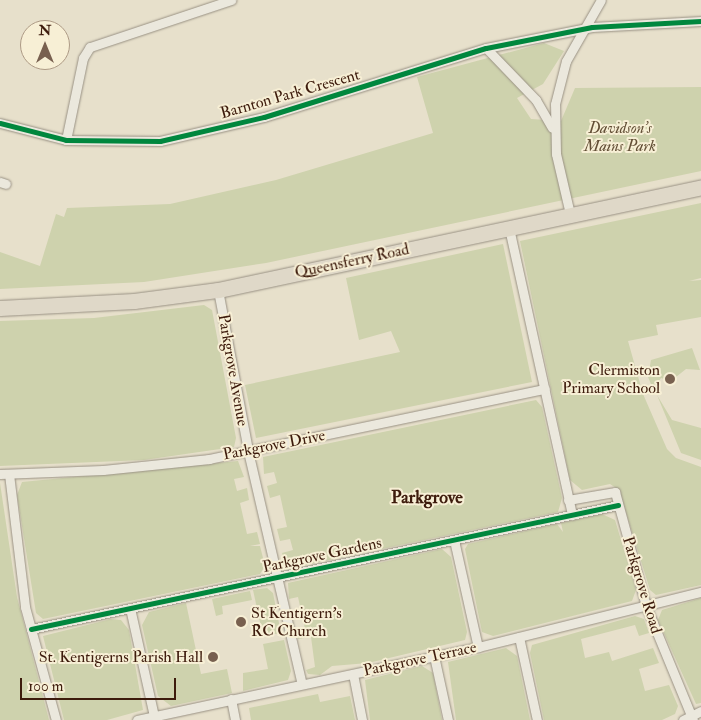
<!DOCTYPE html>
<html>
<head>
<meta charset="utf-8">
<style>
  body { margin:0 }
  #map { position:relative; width:701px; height:720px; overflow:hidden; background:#e7e0cb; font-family:"IM FELL Double Pica",serif }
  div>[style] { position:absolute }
  .green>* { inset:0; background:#ced2ad }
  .roads { filter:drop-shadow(0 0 1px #999184) drop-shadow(0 0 1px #999184) }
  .minor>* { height:9px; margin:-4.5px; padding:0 4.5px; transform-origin:4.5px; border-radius:4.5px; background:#ebe8dd }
  .primary>* { height:15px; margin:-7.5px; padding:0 7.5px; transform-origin:7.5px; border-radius:7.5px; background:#dfd8c8 }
  .cycleway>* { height:5px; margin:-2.5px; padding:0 2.5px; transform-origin:2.5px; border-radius:2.5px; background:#00873e }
  .dots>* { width:14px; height:14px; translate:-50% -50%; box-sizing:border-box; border:2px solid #f7efd5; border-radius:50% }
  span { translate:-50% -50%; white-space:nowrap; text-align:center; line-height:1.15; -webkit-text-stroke:4px #f7efd5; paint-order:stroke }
  .street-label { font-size:16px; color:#3d1b0c }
  .park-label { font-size:16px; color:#624e35; font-style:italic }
  .poi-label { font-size:16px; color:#3d1b0c }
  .right { translate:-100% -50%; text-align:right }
  .left { translate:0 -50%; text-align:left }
  .neighbourhood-label { font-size:18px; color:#3d1b0c; font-weight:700 }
  .north { position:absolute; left:20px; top:20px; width:50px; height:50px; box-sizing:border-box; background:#f7efd5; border:1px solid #ad9a85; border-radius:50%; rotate:0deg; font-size:14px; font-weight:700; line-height:20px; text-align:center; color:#3d1b0c }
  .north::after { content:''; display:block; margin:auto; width:18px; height:22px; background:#78604f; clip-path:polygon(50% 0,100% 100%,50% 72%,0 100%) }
  .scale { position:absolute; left:20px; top:678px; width:156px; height:22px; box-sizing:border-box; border:2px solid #3d1b0c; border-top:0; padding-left:6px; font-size:15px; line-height:18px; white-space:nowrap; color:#3d1b0c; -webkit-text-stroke:4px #f7efd5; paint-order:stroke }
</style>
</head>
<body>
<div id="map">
  <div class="green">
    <div style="clip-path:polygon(544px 43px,564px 51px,543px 84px,517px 98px,531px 119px,561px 121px,575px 88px,701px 87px,701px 171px,266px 263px,144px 282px,0 289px,0 252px,40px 266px,56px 214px,64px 217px,67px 208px,170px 204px,276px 180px,433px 133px,417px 77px)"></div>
    <div style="clip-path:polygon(701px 203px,701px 278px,689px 281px,701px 280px,701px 317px,656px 325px,658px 335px,628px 341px,643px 394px,667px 449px,676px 458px,701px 467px,701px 585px,656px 595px,650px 590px,619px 490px,610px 484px,582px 490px,570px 480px,520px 241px)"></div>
    <div style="clip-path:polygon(503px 244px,532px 382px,256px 438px,245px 385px,400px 352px,391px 331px,359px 340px,346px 278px)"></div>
    <div style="clip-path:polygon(204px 305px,212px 310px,236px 438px,234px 447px,144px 460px,0 466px,0 321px,94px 318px)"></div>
    <div style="clip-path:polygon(692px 348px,700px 370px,686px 369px,671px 381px,661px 378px,653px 389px,648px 377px,651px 360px)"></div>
    <div style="clip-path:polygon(657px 395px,672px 420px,701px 428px,701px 460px,681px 453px)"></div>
    <div style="clip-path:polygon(536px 400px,542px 407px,562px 498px,558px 512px,296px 567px,286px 564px,282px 553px,293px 550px,290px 539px,280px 541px,277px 529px,287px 527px,280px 495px,270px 498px,267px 486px,277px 483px,274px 472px,264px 474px,263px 457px)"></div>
    <div style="clip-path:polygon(238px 461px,244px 477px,234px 479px,237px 491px,247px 488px,249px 500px,240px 503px,247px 534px,257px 532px,260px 544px,250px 546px,260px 546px,265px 566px,260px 574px,43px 619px,36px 613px,17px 495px,22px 482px)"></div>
    <div style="clip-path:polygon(0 483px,17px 597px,49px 720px,0 720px)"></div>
    <div style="clip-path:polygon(602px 514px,615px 520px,636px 590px,632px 601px,493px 636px,482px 632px,465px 549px,468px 544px,557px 524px,563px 532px,561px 523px)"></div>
    <div style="clip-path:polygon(442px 549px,451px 557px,467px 632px,465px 640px,368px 663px,332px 666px,320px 675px,308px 674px,306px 670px,315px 667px,311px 637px,298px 639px,296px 632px,305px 629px,298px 597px,289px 599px,288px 583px)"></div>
    <div style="clip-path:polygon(267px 588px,273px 593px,281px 633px,263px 636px,253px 590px)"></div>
    <div style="clip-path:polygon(250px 591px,252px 600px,222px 606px,223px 614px,216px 616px,212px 599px)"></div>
    <div style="clip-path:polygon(701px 598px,701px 703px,696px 704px,658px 620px,662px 610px)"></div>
    <div style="clip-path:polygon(186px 603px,201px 674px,227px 669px,232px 693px,171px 706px,158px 696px,142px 625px,149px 612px)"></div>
    <div style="clip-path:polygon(635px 616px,644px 619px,649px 633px,639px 636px,635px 625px,581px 639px,585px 658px,609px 652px,612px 661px,653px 648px,659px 663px,639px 669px,645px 691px,669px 685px,678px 706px,675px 714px,662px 720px,544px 720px,530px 653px,532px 645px)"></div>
    <div style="clip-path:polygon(111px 619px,121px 620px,129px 630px,143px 710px,107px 720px,64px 720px,43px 636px)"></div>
    <div style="clip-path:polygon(284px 640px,291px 671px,288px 680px,243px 691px,243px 673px,268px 669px,263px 644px)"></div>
    <div style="clip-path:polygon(506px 648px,517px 656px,530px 720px,456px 720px,448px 662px)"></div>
    <div style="clip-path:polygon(422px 666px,433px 673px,442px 720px,370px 720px,365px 680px)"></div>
    <div style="clip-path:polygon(318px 694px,320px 702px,350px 696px,355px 720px,251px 720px,249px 708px)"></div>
  </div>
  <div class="roads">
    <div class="minor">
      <div style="left:486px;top:48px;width:72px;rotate:46.1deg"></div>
      <div style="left:536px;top:100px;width:32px;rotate:60deg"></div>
      <div style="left:0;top:123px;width:68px;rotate:14.4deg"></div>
      <div style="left:66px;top:140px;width:94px;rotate:0.6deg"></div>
      <div style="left:160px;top:141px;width:107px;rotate:-13deg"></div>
      <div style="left:264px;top:117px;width:232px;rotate:-17.3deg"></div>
      <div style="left:486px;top:48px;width:108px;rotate:-11.2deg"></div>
      <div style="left:592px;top:27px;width:109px;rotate:-3.2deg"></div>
      <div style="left:66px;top:140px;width:84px;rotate:-78.3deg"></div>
      <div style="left:83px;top:58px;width:13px;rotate:-58deg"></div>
      <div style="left:90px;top:47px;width:149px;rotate:-18.4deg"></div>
      <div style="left:0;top:182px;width:6px;rotate:18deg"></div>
      <div style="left:570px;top:214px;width:62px;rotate:-103.1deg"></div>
      <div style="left:556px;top:154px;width:50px;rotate:-91.1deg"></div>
      <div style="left:555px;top:104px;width:44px;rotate:-75.7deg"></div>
      <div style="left:566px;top:61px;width:70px;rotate:-60.2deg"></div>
      <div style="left:509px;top:228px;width:294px;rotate:77.6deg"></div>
      <div style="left:218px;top:290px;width:164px;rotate:79.4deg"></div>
      <div style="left:248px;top:451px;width:239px;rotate:77deg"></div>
      <div style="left:0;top:474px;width:103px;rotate:-2.2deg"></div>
      <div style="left:103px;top:470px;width:107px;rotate:-5.9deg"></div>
      <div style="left:209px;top:459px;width:343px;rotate:-11.8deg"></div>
      <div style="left:9px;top:474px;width:134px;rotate:83.1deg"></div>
      <div style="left:25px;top:607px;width:117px;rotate:74.7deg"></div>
      <div style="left:568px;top:500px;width:48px;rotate:-9.7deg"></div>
      <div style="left:615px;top:492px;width:118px;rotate:74.8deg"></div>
      <div style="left:646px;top:606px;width:123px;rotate:67.6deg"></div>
      <div style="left:454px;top:540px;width:110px;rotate:77.4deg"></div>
      <div style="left:130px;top:608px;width:111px;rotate:77.5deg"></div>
      <div style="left:31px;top:629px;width:600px;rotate:-11.93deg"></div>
      <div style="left:519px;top:637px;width:85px;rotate:77.8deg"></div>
      <div style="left:434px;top:656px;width:66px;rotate:77.7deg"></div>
      <div style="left:353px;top:674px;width:47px;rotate:78.9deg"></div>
      <div style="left:231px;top:699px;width:21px;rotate:79deg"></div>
      <div style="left:137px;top:720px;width:349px;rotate:-12.1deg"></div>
      <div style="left:478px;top:647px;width:230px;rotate:-13.9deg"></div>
      <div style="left:683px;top:720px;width:20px;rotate:-27deg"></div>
    </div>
    <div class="primary">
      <div style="left:0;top:308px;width:134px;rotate:-3deg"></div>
      <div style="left:134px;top:301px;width:85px;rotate:-7.5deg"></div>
      <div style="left:218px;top:290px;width:494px;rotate:-12deg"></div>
    </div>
  </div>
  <div class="cycleway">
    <div style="left:0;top:123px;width:68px;rotate:14.4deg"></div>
    <div style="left:66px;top:140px;width:94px;rotate:0.6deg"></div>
    <div style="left:160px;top:141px;width:107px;rotate:-13deg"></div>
    <div style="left:264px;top:117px;width:232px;rotate:-17.3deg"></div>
    <div style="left:486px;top:48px;width:108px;rotate:-11.2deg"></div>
    <div style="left:592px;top:27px;width:109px;rotate:-3.2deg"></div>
    <div style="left:31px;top:629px;width:600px;rotate:-11.93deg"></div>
  </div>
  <div class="dots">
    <div style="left:670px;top:379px;background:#78604f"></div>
    <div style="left:241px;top:622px;background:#78604f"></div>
    <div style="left:213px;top:657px;background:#78604f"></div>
  </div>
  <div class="street-label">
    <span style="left:290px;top:94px;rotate:-16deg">Barnton Park Crescent</span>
    <span style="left:352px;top:261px;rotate:-12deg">Queensferry Road</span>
    <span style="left:233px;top:370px;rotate:80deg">Parkgrove Avenue</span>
    <span style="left:274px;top:445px;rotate:-11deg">Parkgrove Drive</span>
    <span style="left:322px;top:555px;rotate:-12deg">Parkgrove Gardens</span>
    <span style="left:642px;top:585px;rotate:73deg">Parkgrove Road</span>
    <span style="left:420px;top:659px;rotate:-12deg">Parkgrove Terrace</span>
  </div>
  <div class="park-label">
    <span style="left:620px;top:137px">Davidson's<br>Mains Park</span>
  </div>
  <div class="poi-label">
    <span class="right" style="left:660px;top:379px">Clermiston<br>Primary School</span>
    <span class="left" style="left:251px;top:622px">St Kentigern’s<br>RC Church</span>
    <span class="right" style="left:203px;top:657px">St. Kentigerns Parish Hall</span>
  </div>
  <div class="neighbourhood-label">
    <span style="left:427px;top:498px">Parkgrove</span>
  </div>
  <div class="north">N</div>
  <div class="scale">100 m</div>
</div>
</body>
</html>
